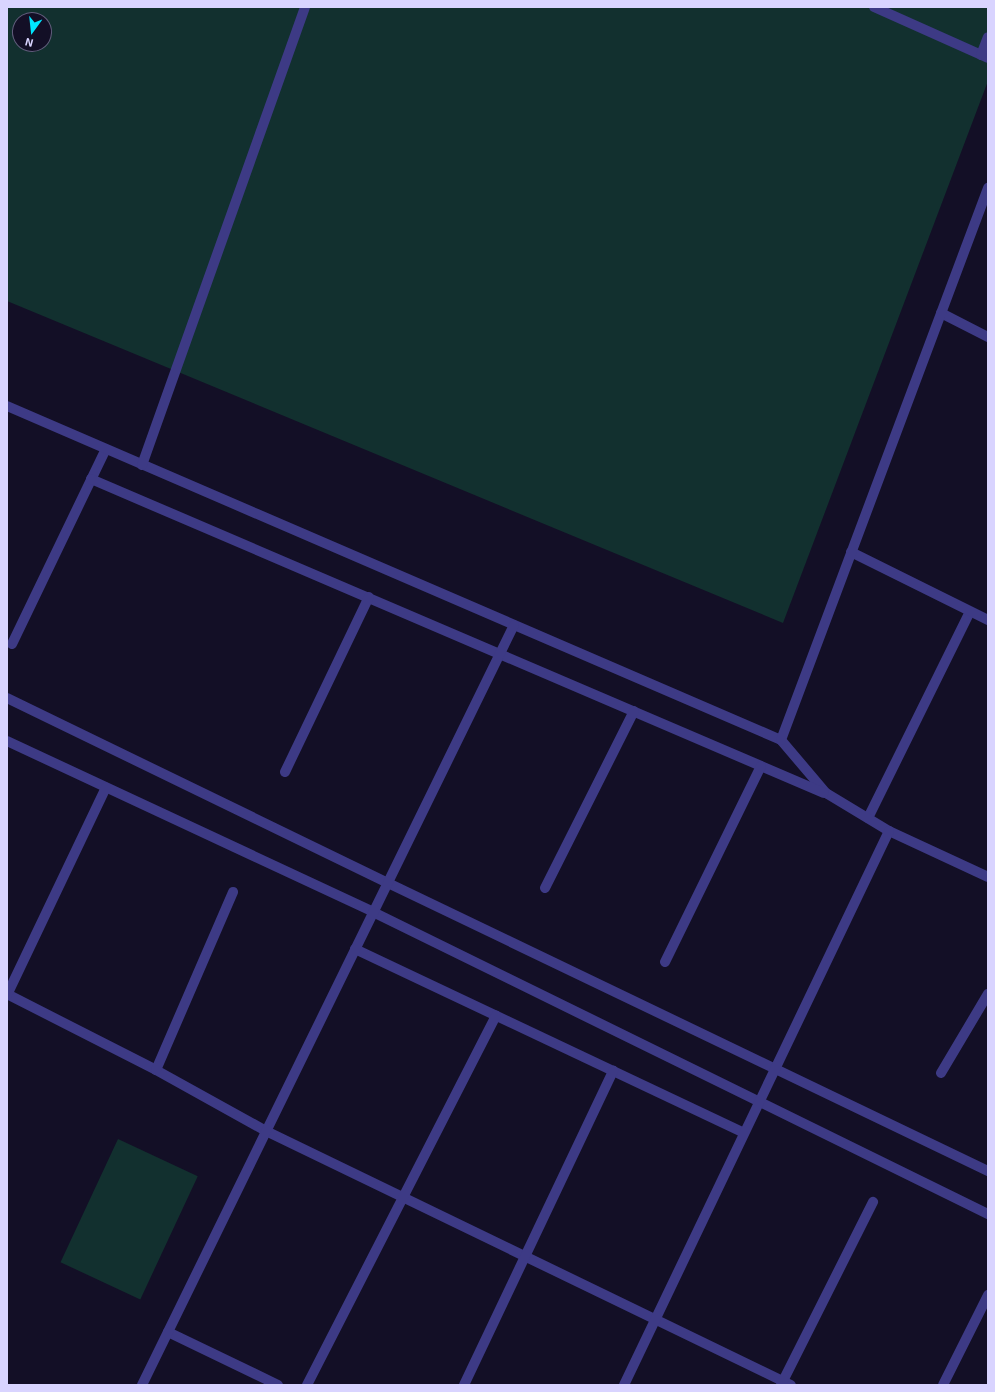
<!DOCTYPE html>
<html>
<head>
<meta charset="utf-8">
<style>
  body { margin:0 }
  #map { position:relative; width:995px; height:1392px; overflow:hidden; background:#130f26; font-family:"Exo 2",sans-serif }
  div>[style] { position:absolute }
  .green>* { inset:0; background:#12302f; transform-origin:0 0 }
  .lane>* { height:10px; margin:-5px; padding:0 5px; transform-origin:5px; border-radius:5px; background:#3d3a85 }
  .street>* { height:10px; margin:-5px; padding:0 5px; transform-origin:5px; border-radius:5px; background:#3d3a85 }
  span { translate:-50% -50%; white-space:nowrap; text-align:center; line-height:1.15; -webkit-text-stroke:3.5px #130f26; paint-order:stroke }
  .frame { position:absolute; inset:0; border:8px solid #d9d4ff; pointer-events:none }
  .north { position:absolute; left:12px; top:12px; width:40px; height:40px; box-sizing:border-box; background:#130f26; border:1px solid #625e7d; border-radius:50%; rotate:195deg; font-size:11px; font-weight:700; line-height:16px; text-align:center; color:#d9d4ff }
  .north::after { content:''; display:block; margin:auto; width:14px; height:18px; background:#00e5ff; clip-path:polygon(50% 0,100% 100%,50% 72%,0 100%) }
</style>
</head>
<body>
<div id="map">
  <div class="green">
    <div style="clip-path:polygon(evenodd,7px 7px,988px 7px,988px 81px,783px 623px,7px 301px,7px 7px,20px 20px,44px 20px,44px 44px,20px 44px,20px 20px)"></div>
    <div style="left:118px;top:1139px;width:88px;height:136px;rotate:25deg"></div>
  </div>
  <div class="lane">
    <div style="left:12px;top:644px;width:216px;rotate:-64.3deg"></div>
    <div style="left:868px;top:818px;width:230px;rotate:-63.7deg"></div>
    <div style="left:355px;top:949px;width:430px;rotate:25.3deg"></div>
  </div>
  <div class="street">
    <div style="left:874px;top:7px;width:125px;rotate:24.1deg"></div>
    <div style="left:981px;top:55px;width:19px;rotate:-69deg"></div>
    <div style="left:941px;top:313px;width:53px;rotate:27.1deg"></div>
    <div style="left:7px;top:406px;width:843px;rotate:23.34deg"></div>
    <div style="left:781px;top:740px;width:70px;rotate:49.7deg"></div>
    <div style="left:826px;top:793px;width:74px;rotate:31.1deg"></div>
    <div style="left:889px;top:831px;width:109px;rotate:24.9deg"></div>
    <div style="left:142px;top:465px;width:486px;rotate:-70.4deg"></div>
    <div style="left:91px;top:479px;width:797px;rotate:23.19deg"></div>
    <div style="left:851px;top:552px;width:153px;rotate:26.4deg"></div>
    <div style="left:7px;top:698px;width:424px;rotate:25.9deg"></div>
    <div style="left:388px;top:883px;width:666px;rotate:25.64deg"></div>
    <div style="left:781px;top:740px;width:590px;rotate:-69.44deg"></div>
    <div style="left:7px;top:741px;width:404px;rotate:25deg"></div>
    <div style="left:373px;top:912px;width:685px;rotate:26.15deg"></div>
    <div style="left:285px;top:772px;width:194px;rotate:-64.4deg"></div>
    <div style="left:545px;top:888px;width:198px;rotate:-63.3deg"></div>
    <div style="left:665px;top:962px;width:218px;rotate:-63.9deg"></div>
    <div style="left:7px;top:994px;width:167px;rotate:27deg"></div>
    <div style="left:156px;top:1070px;width:126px;rotate:29deg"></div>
    <div style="left:266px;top:1131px;width:583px;rotate:25.82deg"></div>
    <div style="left:7px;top:995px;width:230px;rotate:-64.5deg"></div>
    <div style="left:156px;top:1070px;width:194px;rotate:-66.6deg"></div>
    <div style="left:941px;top:1073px;width:92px;rotate:-59.3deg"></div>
    <div style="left:168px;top:1332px;width:122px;rotate:25.7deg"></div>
    <div style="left:142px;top:1385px;width:846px;rotate:-63.92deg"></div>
    <div style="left:307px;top:1385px;width:415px;rotate:-62.9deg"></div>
    <div style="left:464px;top:1385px;width:348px;rotate:-64.6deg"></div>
    <div style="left:624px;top:1385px;width:614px;rotate:-64.44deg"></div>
    <div style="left:781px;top:1385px;width:205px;rotate:-63.3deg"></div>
    <div style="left:943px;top:1385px;width:101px;rotate:-63.4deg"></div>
  </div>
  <div class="frame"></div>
  <div class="north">N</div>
</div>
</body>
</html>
